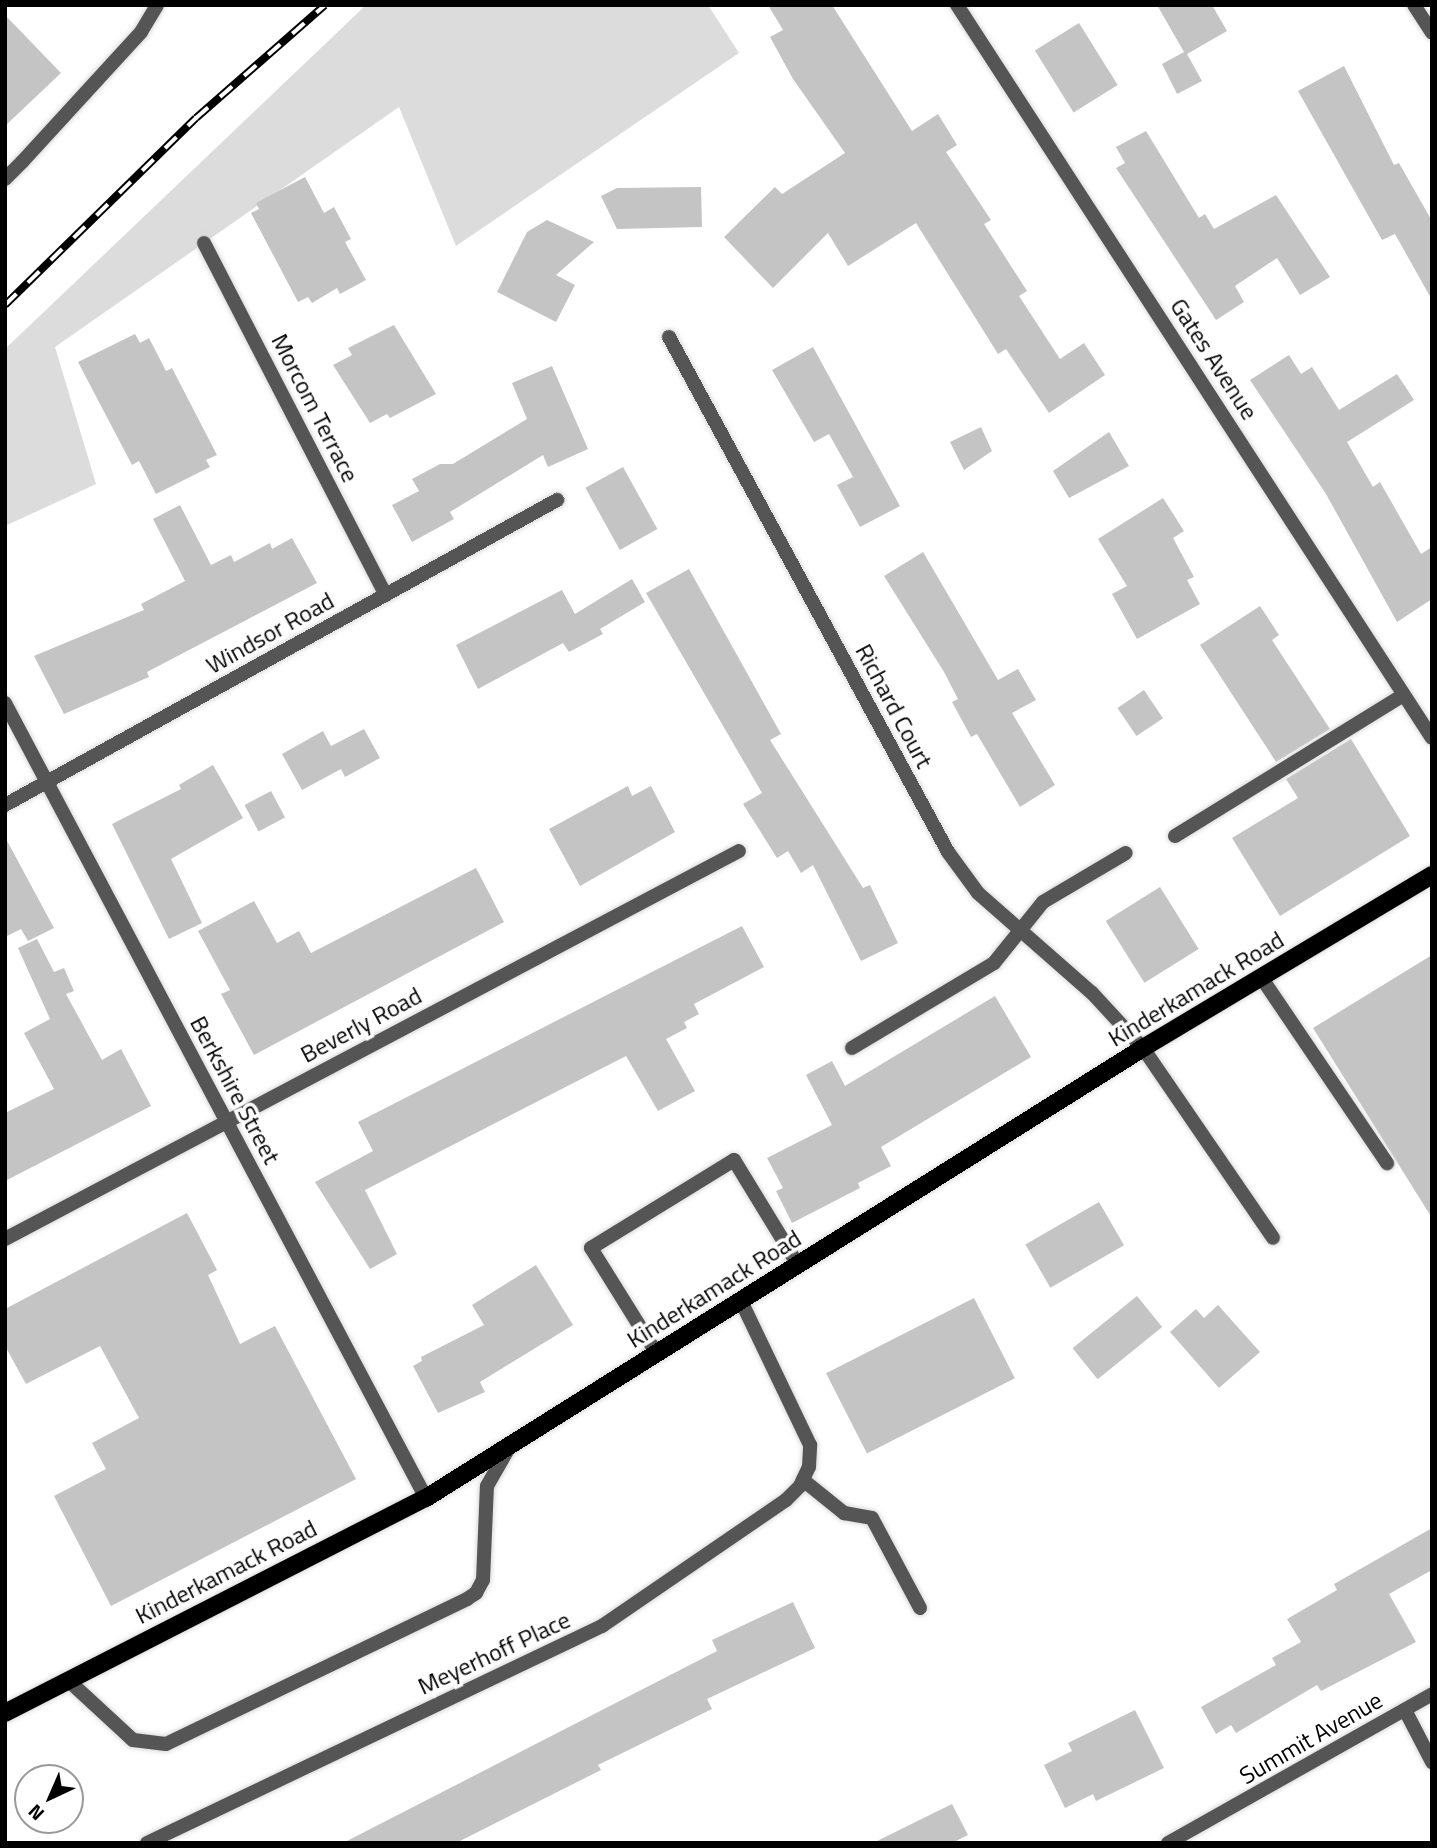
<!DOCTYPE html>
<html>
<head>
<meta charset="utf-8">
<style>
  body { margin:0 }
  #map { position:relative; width:1437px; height:1848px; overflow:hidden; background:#fff; font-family:"Titillium Web",sans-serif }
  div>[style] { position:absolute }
  .green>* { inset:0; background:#dcdcdc }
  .building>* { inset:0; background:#c4c4c4; transform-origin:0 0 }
  .roads { filter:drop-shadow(0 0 2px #dbdbdb) drop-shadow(0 0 2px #dbdbdb) }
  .lane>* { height:14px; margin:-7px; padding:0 7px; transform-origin:7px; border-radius:7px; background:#555 }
  .street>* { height:14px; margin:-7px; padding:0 7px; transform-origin:7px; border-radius:7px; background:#555 }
  .primary>* { height:18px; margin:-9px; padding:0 9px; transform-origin:9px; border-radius:9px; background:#000 }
  .rail>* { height:8px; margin-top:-4px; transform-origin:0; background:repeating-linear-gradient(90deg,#fff 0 16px,#000 0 32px); box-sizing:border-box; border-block:2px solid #000 }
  span { translate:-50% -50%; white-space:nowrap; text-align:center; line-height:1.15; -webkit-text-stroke:7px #fff; paint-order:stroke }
  .street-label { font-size:24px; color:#000 }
  .frame { position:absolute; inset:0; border:7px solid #000; pointer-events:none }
  .north { position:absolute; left:14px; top:1764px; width:70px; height:70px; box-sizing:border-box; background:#fff; border:2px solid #999; border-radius:50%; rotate:224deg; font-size:19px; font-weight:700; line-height:28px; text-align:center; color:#000 }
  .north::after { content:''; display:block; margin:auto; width:24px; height:32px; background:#000; clip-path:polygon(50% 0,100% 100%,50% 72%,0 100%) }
</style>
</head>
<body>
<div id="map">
  <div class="green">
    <div style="clip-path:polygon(366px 5px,708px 5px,739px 53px,456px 246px,399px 107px,55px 347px,96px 484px,5px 526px,5px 349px)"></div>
  </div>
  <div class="building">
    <div style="clip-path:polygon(768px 5px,832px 5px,912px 131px,938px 114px,957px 145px,946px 152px,991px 220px,984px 224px,1027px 291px,1019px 296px,1060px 359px,1084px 343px,1105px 375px,1049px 413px,1006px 349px,998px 354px,916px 223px,848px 266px,828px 233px,773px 288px,724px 237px,775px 187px,782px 194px,845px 153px,793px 79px,770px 37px,783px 30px)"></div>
    <div style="clip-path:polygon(1157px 5px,1212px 5px,1227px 31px,1187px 54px,1202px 81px,1177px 94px,1162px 64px,1184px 52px)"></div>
    <div style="clip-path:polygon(5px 15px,61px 73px,5px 126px)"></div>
    <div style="left:1079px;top:23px;width:73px;height:52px;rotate:58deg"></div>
    <div style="clip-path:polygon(1344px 66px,1394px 165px,1399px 163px,1432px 221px,1432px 300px,1395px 234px,1382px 240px,1298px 91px)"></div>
    <div style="clip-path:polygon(1146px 131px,1199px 218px,1205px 214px,1214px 229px,1276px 195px,1330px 277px,1300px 295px,1277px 258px,1235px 286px,1244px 302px,1216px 320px,1116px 168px,1125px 163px,1116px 147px)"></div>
    <div style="clip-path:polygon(305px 177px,324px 213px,334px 207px,351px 239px,345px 242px,366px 280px,340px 294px,337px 288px,312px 303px,308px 297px,298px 302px,251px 213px,259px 209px,256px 203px)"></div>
    <div style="clip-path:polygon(701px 187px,702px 227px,617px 229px,601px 196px,617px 188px)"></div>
    <div style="clip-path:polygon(547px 220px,594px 242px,556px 275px,575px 285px,556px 322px,497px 292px,527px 232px)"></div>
    <div style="clip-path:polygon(394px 325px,436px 394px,390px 418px,387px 414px,370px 423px,333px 365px,352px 355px,348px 348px)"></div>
    <div style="clip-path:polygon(135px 334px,140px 343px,149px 338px,166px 371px,172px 368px,217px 455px,206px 460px,210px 467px,156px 494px,139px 461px,132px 465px,78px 362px)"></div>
    <div style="clip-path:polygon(813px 347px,900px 506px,860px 527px,837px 485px,853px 477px,829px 434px,814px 442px,772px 370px)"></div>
    <div style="clip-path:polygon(1289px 355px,1301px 374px,1312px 367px,1339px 410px,1397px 374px,1414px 400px,1347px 442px,1373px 487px,1380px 482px,1421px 554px,1432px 547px,1432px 599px,1397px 622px,1326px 494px,1250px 380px)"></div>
    <div style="clip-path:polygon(552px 366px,588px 449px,548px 467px,543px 455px,450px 512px,454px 519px,412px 542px,392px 505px,419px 491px,412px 479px,440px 464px,453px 464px,527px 419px,512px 383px)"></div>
    <div style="clip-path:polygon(981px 427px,992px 451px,964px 470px,950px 442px)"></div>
    <div style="clip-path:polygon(1109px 432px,1129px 466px,1069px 498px,1053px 471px)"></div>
    <div style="left:623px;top:467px;width:71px;height:43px;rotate:61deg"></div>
    <div style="clip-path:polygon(1163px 498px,1184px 531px,1173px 538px,1194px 577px,1187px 580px,1200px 604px,1137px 639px,1112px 594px,1127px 586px,1098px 539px)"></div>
    <div style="clip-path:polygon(180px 505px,211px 565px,231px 555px,234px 562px,270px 543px,272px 549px,292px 538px,317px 583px,147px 672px,149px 677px,64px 714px,34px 656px,144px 610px,141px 604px,185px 581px,153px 519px)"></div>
    <div style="clip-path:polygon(923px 552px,998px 680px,1018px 669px,1036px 700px,1012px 713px,1055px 785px,1020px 807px,977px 734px,971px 737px,952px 702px,958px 699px,944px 672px,884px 576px)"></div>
    <div style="clip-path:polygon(689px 569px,781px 734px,770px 740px,863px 888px,870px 885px,898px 943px,861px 961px,813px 865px,801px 873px,788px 851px,777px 858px,743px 804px,762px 793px,646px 593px)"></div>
    <div style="clip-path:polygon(632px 579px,645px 602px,600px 629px,603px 634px,569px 652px,563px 643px,478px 689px,456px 645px,562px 590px,575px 614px)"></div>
    <div style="clip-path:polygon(1260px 606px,1279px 635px,1272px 640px,1330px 729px,1276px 762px,1200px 645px)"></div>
    <div style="left:1144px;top:690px;width:34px;height:32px;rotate:56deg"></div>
    <div style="clip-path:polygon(364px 729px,380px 758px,345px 777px,341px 769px,302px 790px,282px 754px,323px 731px,331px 746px)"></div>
    <div style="clip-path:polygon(1351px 739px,1410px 836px,1280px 916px,1232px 838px,1298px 798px,1286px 779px)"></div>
    <div style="clip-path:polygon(213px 765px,243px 818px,171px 859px,202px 923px,169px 939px,112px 824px,181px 789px,179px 785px)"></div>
    <div style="clip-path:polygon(628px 786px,632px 796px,651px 786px,675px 832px,580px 886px,549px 829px)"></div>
    <div style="left:271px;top:791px;width:30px;height:30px;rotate:62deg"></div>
    <div style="clip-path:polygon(5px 837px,54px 928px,28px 941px,21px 929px,5px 937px)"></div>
    <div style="clip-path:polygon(476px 868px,504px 922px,254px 1055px,221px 994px,230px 990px,198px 931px,254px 901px,277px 943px,299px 931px,311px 953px)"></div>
    <div style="left:1160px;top:887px;width:73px;height:64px;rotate:58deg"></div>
    <div style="clip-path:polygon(742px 926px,764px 967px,694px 1004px,699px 1014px,684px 1022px,687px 1028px,666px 1039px,695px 1091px,658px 1111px,626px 1056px,365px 1190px,397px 1254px,370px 1269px,315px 1182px,373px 1151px,358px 1122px)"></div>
    <div style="clip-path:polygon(37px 939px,54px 972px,64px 968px,74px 991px,66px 994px,102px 1060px,121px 1049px,151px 1106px,5px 1181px,5px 1113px,54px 1089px,24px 1033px,50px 1019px,18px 948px)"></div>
    <div style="clip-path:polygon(1432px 955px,1432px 1218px,1313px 1028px)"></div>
    <div style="clip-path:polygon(995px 996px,1031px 1057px,881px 1147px,891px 1166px,858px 1183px,860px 1188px,792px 1223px,776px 1191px,783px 1188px,767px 1158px,832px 1125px,806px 1075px,832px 1061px,845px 1086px)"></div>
    <div style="left:1099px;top:1202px;width:50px;height:85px;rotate:60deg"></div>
    <div style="clip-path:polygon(187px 1213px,217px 1270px,208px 1275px,240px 1344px,275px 1326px,356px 1479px,111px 1606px,54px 1496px,106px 1469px,92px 1443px,139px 1418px,100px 1346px,26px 1384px,5px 1346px,5px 1309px)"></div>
    <div style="clip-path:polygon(536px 1265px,573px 1325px,480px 1382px,485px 1392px,438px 1413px,413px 1366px,422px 1361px,421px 1357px,484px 1325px,472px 1305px)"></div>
    <div style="left:1137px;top:1296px;width:40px;height:83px;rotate:51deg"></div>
    <div style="left:974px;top:1298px;width:90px;height:166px;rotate:63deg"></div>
    <div style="clip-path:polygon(1218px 1305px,1260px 1352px,1219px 1388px,1170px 1332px,1196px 1309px,1204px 1318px)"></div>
    <div style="clip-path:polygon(1432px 1528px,1432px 1570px,1389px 1594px,1416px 1642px,1321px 1691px,1317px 1685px,1236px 1733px,1231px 1725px,1216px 1734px,1201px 1707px,1276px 1665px,1272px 1658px,1301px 1642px,1287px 1619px,1337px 1590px,1334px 1584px)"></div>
    <div style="clip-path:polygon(793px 1602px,815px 1648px,707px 1699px,712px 1709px,598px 1765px,601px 1770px,456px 1843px,343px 1843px,717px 1651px,712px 1640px)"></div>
    <div style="clip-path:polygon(1135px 1710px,1164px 1768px,1096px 1801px,1093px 1794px,1065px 1808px,1044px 1765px,1072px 1751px,1068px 1743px)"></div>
    <div style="clip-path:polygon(952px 1804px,968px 1835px,952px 1843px,873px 1843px)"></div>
  </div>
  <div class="roads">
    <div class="lane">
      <div style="left:22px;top:162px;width:176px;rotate:-47.5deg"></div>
      <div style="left:141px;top:32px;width:31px;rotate:-59deg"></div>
      <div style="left:1175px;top:836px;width:268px;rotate:-31.7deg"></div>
      <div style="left:1261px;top:977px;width:225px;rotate:55.9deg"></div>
      <div style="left:852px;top:1048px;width:165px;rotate:-30.9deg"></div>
      <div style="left:994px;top:963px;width:78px;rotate:-51.2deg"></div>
      <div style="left:1043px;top:902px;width:96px;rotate:-30.6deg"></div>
      <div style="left:1143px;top:1048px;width:230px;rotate:55.6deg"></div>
      <div style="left:657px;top:1354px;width:125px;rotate:-121.9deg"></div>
      <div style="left:591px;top:1248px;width:168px;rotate:-31.6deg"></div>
      <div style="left:734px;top:1160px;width:123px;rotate:58.6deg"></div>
      <div style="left:803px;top:1480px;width:53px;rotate:38.8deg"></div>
      <div style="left:844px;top:1513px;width:28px;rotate:10deg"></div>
      <div style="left:872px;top:1518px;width:102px;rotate:61.9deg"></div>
      <div style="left:69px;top:1681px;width:87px;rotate:42.7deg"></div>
      <div style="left:133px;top:1740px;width:33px;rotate:7deg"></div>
      <div style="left:166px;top:1744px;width:334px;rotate:-25.7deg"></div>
      <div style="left:467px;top:1599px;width:11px;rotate:-34deg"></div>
      <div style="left:476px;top:1593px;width:15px;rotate:-62deg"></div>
      <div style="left:483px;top:1580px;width:94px;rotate:-87.6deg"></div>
      <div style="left:487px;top:1486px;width:46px;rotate:-60.1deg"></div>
    </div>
    <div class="street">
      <div style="left:957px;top:5px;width:873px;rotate:57.06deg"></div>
      <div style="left:1414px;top:5px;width:33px;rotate:57deg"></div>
      <div style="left:5px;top:179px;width:24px;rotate:-45deg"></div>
      <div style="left:204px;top:243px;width:396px;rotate:62.7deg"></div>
      <div style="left:669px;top:337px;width:586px;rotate:61.55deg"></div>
      <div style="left:948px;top:852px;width:51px;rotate:53.8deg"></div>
      <div style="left:978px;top:893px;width:152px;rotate:41.3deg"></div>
      <div style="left:1092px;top:993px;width:75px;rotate:47.2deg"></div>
      <div style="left:5px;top:703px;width:900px;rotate:62.1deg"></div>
      <div style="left:5px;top:805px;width:631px;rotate:-28.92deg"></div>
      <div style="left:5px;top:1239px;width:830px;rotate:-27.86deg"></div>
      <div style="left:1405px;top:1710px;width:59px;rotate:62.6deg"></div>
      <div style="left:147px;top:1843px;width:504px;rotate:-25.5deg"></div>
      <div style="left:602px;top:1626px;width:223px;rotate:-34.4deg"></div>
      <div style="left:786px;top:1500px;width:20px;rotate:-45deg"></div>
      <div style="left:800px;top:1486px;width:21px;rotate:-65deg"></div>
      <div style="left:809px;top:1467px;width:22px;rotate:-87deg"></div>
      <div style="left:810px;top:1445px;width:160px;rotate:-115.6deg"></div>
      <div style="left:1168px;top:1843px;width:303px;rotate:-29.4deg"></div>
    </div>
    <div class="primary">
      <div style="left:5px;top:1713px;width:473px;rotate:-27.1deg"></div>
      <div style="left:426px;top:1498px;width:847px;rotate:-32.11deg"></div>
      <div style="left:1143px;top:1048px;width:337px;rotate:-30.9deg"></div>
    </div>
  </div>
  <div class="rail">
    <div style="left:5px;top:305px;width:267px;rotate:-44.4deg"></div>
    <div style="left:196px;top:118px;width:171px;rotate:-41.2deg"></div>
  </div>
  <div class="street-label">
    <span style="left:1214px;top:359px;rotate:57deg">Gates Avenue</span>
    <span style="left:315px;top:408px;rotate:63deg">Morcom Terrace</span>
    <span style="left:270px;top:633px;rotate:-29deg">Windsor Road</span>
    <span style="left:894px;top:706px;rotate:62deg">Richard Court</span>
    <span style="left:1196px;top:989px;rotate:-31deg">Kinderkamack Road</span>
    <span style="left:361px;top:1025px;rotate:-28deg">Beverly Road</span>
    <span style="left:235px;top:1090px;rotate:62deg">Berkshire Street</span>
    <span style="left:714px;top:1289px;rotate:-32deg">Kinderkamack Road</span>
    <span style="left:226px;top:1572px;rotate:-27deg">Kinderkamack Road</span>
    <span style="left:494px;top:1653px;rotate:-25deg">Meyerhoff Place</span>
    <span style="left:1311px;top:1738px;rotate:-30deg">Summit Avenue</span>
  </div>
  <div class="frame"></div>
  <div class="north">N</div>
</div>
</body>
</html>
